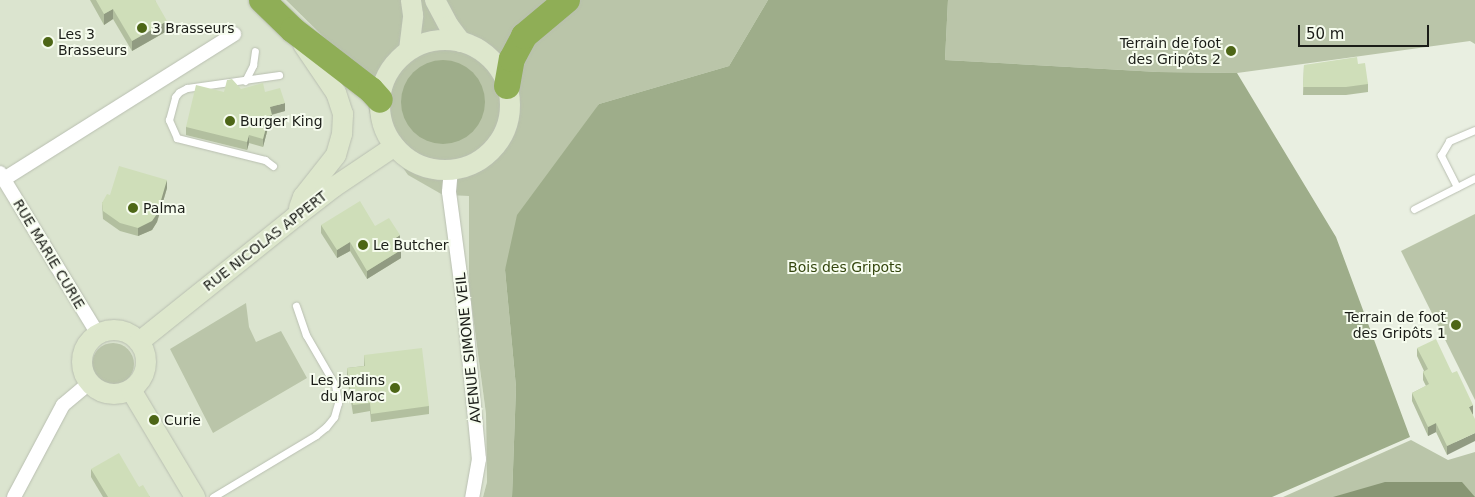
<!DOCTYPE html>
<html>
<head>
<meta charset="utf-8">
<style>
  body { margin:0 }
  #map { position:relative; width:1475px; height:497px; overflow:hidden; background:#e9efe1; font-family:"DejaVu Sans",sans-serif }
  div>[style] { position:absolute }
  .built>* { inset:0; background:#dbe4cf }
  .green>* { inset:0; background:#bac5a9 }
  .round { border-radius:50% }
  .forest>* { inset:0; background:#9ead8a }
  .water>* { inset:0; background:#889674 }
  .roads { filter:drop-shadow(0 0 1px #b9bfb1) drop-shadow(0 0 1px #b9bfb1) }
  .lane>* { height:7px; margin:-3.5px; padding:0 3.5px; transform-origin:3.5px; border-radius:3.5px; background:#fff }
  .street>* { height:14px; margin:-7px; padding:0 7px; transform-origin:7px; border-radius:7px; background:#fff }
  .secondary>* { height:20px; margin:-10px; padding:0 10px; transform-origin:10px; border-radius:10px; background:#dde7cc }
  .secondary>.ring { margin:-10px; padding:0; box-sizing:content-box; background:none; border:20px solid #dde7cc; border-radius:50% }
  .highway>* { height:26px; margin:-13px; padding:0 13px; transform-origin:13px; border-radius:13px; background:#8fae56 }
  .wall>* { inset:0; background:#b2bf9f }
  .shaded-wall>* { inset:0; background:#919b82 }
  .building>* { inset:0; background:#cfdeb9 }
  .dots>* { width:14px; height:14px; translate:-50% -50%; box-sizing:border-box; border:2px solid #f6fcee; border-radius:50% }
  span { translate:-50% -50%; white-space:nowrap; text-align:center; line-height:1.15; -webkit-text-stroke:4px #f6fcee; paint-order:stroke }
  .poi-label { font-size:14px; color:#1b1d18 }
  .left { translate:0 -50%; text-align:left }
  .right { translate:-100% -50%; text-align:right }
  .street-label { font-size:14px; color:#1b1d18 }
  .park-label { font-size:14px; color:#34460e }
  .scale { position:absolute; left:1298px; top:25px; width:131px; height:22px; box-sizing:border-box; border:2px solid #1b1d18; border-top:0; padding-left:6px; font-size:15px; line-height:18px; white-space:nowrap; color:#1b1d18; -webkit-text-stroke:4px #f6fcee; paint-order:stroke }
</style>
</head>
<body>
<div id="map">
  <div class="built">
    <div style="clip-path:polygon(0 0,286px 0,343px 56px,443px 195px,469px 196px,469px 286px,486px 414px,487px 482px,483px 497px,0 497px)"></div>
  </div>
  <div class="green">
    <div style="clip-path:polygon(286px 0,768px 0,729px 66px,599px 104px,505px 270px,516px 387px,512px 497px,483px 497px,487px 482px,486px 414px,469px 286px,469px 196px,443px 195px,408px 175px,372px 123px,366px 97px,343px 56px)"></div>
    <div style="clip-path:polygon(948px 0,1475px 0,1475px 44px,1470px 41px,1237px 73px,1158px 72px,945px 60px)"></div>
    <div style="clip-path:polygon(1475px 214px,1475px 400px,1401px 251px)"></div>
    <div style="clip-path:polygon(246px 303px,249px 327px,256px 342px,281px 331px,307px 378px,213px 433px,170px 349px)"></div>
    <div class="round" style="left:92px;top:343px;width:42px;height:42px"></div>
    <div style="clip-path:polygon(1411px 440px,1448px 460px,1475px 452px,1475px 497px,1283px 497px)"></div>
  </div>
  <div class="forest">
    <div style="clip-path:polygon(768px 0,948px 0,945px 60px,1158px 72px,1237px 73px,1336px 237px,1410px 437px,1272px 497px,512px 497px,516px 387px,505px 270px,517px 215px,599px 104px,729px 66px)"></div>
    <div class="round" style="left:401px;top:60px;width:84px;height:84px"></div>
  </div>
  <div class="water">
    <div style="clip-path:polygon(1385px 482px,1462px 482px,1475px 497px,1333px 497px)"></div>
  </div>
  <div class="roads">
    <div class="lane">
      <div style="left:245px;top:81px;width:18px;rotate:-63deg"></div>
      <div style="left:253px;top:65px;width:14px;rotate:-82deg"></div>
      <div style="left:273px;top:166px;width:10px;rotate:-143deg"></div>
      <div style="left:265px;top:160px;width:91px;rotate:-166deg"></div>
      <div style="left:177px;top:138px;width:20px;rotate:-114deg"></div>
      <div style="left:169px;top:120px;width:24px;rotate:-75deg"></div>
      <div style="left:175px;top:97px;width:6px;rotate:-51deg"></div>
      <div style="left:179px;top:92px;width:9px;rotate:-27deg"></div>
      <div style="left:187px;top:88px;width:93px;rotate:-8deg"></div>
      <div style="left:1457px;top:187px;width:36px;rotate:-117deg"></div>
      <div style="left:1441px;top:155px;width:16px;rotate:-60deg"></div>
      <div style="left:1449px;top:141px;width:28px;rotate:-23deg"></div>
      <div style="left:1414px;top:209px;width:68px;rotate:-26.9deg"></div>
      <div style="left:213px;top:497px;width:120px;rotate:-31deg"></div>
      <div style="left:316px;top:435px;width:13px;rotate:-39deg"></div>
      <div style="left:326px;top:427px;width:13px;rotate:-51deg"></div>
      <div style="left:334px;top:417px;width:15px;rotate:-74deg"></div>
      <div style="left:338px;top:403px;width:18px;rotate:-99deg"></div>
      <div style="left:335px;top:385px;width:58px;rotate:-120.1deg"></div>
      <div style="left:306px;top:335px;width:31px;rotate:-109deg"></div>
    </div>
    <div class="street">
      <div style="left:451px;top:169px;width:23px;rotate:95deg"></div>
      <div style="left:449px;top:192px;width:113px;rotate:82.4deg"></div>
      <div style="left:464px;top:304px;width:156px;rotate:84.5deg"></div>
      <div style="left:479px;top:459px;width:39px;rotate:100deg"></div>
      <div style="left:0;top:173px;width:188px;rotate:58.7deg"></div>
      <div style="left:4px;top:179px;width:272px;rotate:-32.2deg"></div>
      <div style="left:14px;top:497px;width:104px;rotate:-62deg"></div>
      <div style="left:63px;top:405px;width:34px;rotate:-40deg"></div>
    </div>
    <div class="secondary">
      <div style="left:435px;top:0;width:30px;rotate:62deg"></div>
      <div style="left:449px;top:26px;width:20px;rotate:53deg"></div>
      <div class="ring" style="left:380px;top:40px;width:110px;height:110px"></div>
      <div style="left:409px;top:50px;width:35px;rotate:-83deg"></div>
      <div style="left:413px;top:15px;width:15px;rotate:-98deg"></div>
      <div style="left:299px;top:208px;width:12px;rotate:-70deg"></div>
      <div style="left:303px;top:197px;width:53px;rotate:-51.8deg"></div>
      <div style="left:336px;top:155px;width:22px;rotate:-74deg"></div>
      <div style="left:342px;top:134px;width:20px;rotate:-87deg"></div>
      <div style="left:343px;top:114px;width:22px;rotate:-108deg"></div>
      <div style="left:336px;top:93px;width:59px;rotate:-124deg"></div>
      <div class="ring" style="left:82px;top:330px;width:44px;height:44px"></div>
      <div style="left:139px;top:342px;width:200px;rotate:-38.7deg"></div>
      <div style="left:295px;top:217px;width:49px;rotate:-37.6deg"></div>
      <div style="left:334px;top:187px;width:73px;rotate:-33.9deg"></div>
      <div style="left:131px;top:390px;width:125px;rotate:59.1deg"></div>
    </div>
    <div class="highway">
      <div style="left:262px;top:0;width:43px;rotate:44.1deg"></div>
      <div style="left:293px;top:30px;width:98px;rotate:37.6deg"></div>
      <div style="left:371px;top:90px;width:13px;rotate:48deg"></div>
      <div style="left:507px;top:86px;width:27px;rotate:-80deg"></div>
      <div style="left:512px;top:59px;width:26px;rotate:-62deg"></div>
      <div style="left:524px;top:36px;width:56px;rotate:-39.9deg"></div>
    </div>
  </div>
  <div class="wall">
    <div style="clip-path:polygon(90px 0,155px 0,167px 31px,132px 51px,113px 19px,104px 25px)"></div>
    <div style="clip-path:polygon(1358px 64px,1368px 84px,1368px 92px,1346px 95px,1303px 95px,1304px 65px)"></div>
    <div style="clip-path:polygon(241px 89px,265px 92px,285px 111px,272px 115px,272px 123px,269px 124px,263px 147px,249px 143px,247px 150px,186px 135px,186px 127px,224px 92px)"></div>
    <div style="clip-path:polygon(167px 188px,157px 222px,152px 230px,138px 236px,120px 231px,103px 219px,102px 203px,110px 195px)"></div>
    <div style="clip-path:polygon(321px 225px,375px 226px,400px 244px,398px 245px,401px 258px,367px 279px,350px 251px,337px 258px,321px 233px)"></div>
    <div style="clip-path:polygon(1417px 348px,1452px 373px,1473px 414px,1447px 455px,1436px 432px,1428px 436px,1412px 401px,1412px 393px,1426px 386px,1423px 380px,1423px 372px,1424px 371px,1417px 356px)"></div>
    <div style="clip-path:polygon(364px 355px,429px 406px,429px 414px,371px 422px,370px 411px,353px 414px,347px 377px,347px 368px,364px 366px)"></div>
    <div style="clip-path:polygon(91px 469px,139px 487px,150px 497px,103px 497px,91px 477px)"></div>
  </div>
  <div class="shaded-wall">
    <div style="clip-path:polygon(113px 9px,113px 19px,104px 25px,104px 14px)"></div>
    <div style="clip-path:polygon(167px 21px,167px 31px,132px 51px,132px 41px)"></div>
    <div style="clip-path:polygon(285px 103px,285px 111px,270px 115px,270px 107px)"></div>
    <div style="clip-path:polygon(272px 115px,272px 123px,269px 124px,263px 147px,263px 139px,269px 116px)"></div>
    <div style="clip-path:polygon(249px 135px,249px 143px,247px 150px,247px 142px)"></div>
    <div style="clip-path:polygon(167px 180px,167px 188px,157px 222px,152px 230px,138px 236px,138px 228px)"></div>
    <div style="clip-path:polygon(400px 235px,400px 244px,394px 247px,394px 239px)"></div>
    <div style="clip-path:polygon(350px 242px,350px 251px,337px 258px,337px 250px)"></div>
    <div style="clip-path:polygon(401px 250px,401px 258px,367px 279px,367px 271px)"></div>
    <div style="clip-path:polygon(1473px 405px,1473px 414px,1469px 416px,1469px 407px)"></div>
    <div style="clip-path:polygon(1436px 423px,1436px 432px,1428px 436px,1428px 427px)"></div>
    <div style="clip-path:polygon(1475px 433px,1475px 441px,1447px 455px,1447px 446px)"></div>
  </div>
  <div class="building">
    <div style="clip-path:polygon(96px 0,155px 0,167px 21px,132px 41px,113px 9px,104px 14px)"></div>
    <div style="clip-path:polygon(1357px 57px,1358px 64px,1365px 63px,1368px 84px,1346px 87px,1303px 87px,1304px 65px)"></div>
    <div style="clip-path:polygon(232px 79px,241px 89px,263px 83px,265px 92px,280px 88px,285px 103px,270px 107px,272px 115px,269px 116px,263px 139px,249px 135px,247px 142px,186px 127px,196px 85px,224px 92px,227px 80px)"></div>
    <div style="clip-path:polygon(119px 166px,167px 180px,157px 214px,152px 221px,138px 228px,120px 223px,103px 211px,102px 203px,107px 194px,110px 195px)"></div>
    <div style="clip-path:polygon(360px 201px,375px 226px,389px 218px,400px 235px,394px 239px,401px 250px,367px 271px,350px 242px,337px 250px,321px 225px)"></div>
    <div style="clip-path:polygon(1436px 339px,1452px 373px,1457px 371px,1473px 405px,1469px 407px,1475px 419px,1475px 433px,1447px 446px,1436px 423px,1428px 427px,1412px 393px,1429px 384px,1423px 372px,1428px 369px,1417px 348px)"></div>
    <div style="clip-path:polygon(422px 348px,429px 406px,371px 414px,370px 403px,353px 405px,347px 368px,365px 366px,364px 355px)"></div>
    <div style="clip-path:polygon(119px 453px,139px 487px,143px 485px,150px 497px,108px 497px,91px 469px)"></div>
  </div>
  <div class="dots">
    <div style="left:142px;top:28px;background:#4d6616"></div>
    <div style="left:48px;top:42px;background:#4d6616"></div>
    <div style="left:1231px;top:51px;background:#4d6616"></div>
    <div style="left:230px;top:121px;background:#4d6616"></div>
    <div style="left:133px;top:208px;background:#4d6616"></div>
    <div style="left:363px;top:245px;background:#4d6616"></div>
    <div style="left:1456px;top:325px;background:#4d6616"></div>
    <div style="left:395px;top:388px;background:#4d6616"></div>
    <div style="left:154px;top:420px;background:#4d6616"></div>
  </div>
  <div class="poi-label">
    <span class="left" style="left:152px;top:28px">3 Brasseurs</span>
    <span class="left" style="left:58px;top:42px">Les 3<br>Brasseurs</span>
    <span class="right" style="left:1221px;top:51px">Terrain de foot<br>des Gripôts 2</span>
    <span class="left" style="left:240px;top:121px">Burger King</span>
    <span class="left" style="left:143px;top:208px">Palma</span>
    <span class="left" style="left:373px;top:245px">Le Butcher</span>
    <span class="right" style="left:1446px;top:325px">Terrain de foot<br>des Gripôts 1</span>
    <span class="right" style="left:385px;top:388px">Les jardins<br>du Maroc</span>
    <span class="left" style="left:164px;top:420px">Curie</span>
  </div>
  <div class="street-label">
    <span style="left:265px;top:241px;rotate:-38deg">RUE NICOLAS APPERT</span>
    <span style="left:49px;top:254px;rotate:59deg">RUE MARIE CURIE</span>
    <span style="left:468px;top:348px;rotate:-96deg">AVENUE SIMONE VEIL</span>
  </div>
  <div class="park-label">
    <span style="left:845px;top:267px">Bois des Gripots</span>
  </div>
  <div class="scale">50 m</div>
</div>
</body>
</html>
